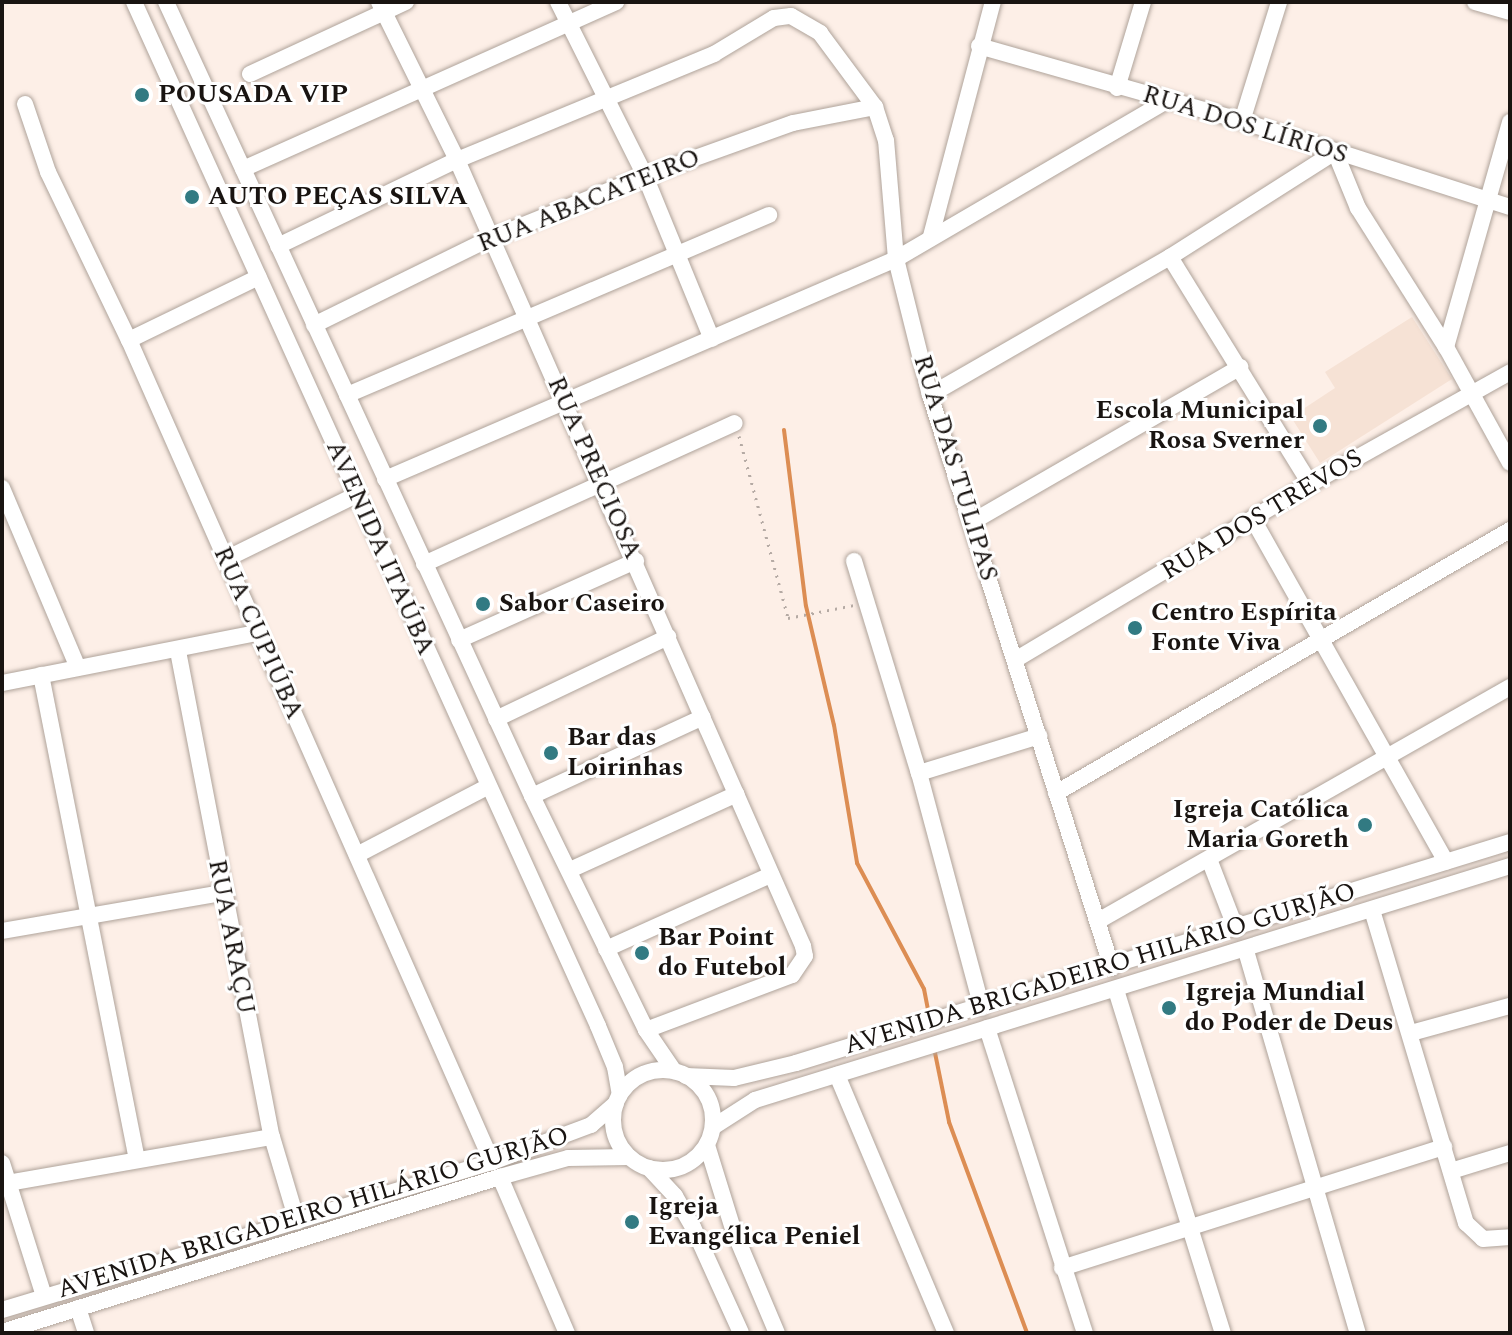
<!DOCTYPE html>
<html>
<head>
<meta charset="utf-8">
<style>
  body { margin:0 }
  #map { position:relative; width:1512px; height:1335px; overflow:hidden; background:#fdefe7; font-family:Spectral,serif }
  div>[style] { position:absolute }
  .built>* { inset:0; background:#f6e2d5 }
  .stream>* { height:4px; margin:-2px; padding:0 2px; transform-origin:2px; border-radius:2px; background:#dc8d53 }
  .path>* { height:3px; margin-top:-1.5px; transform-origin:0; background:repeating-linear-gradient(90deg,#b5aaa4 0 2px,transparent 0 8px) }
  .roads { filter:drop-shadow(0 0 2px #afa39a) drop-shadow(0 0 2px #afa39a) }
  .minor>* { height:16px; margin:-8px; padding:0 8px; transform-origin:8px; border-radius:8px; background:#fff }
  .minor>.ring { margin:-8px; padding:0; box-sizing:content-box; background:none; border:16px solid #fff; border-radius:50% }
  .dots>* { width:22px; height:22px; translate:-50% -50%; box-sizing:border-box; border:4px solid #fff; border-radius:50% }
  span { translate:-50% -50%; white-space:nowrap; text-align:center; line-height:1.15; -webkit-text-stroke:6px #fff; paint-order:stroke }
  .poi-label { font-size:26px; color:#191411; font-weight:700 }
  .left { translate:0 -50%; text-align:left }
  .right { translate:-100% -50%; text-align:right }
  .street-label { font-size:26px; color:#191411 }
  .frame { position:absolute; inset:0; border:4px solid #191411; pointer-events:none }
</style>
</head>
<body>
<div id="map">
  <div class="built">
    <div style="clip-path:polygon(1412px 317px,1452px 379px,1320px 463px,1291px 417px,1335px 388px,1325px 372px)"></div>
  </div>
  <div class="stream">
    <div style="left:784px;top:430px;width:177px;rotate:82.9deg"></div>
    <div style="left:806px;top:606px;width:122px;rotate:76.8deg"></div>
    <div style="left:834px;top:725px;width:140px;rotate:80.5deg"></div>
    <div style="left:857px;top:863px;width:143px;rotate:62deg"></div>
    <div style="left:924px;top:989px;width:26px;rotate:79deg"></div>
    <div style="left:934px;top:1048px;width:76px;rotate:78.5deg"></div>
    <div style="left:949px;top:1122px;width:225px;rotate:69.7deg"></div>
  </div>
  <div class="path">
    <div style="left:739px;top:436px;width:188px;rotate:74.9deg"></div>
    <div style="left:788px;top:618px;width:67px;rotate:-11.1deg"></div>
  </div>
  <div class="roads">
    <div class="minor">
      <div style="left:134px;top:2px;width:1124px;rotate:65.62deg"></div>
      <div style="left:598px;top:1026px;width:44px;rotate:67.5deg"></div>
      <div style="left:615px;top:1067px;width:28px;rotate:80deg"></div>
      <div style="left:166px;top:2px;width:874px;rotate:65.25deg"></div>
      <div style="left:532px;top:796px;width:260px;rotate:64deg"></div>
      <div style="left:646px;top:1030px;width:50px;rotate:55.7deg"></div>
      <div style="left:379px;top:2px;width:176px;rotate:63.7deg"></div>
      <div style="left:457px;top:160px;width:859px;rotate:66.24deg"></div>
      <div style="left:803px;top:946px;width:10px;rotate:79deg"></div>
      <div style="left:805px;top:956px;width:23px;rotate:124deg"></div>
      <div style="left:792px;top:975px;width:156px;rotate:159.4deg"></div>
      <div style="left:558px;top:2px;width:195px;rotate:63.4deg"></div>
      <div style="left:645px;top:176px;width:176px;rotate:67.7deg"></div>
      <div style="left:1475px;top:2px;width:36px;rotate:16deg"></div>
      <div style="left:979px;top:46px;width:273px;rotate:15.9deg"></div>
      <div style="left:1242px;top:121px;width:281px;rotate:17.8deg"></div>
      <div style="left:250px;top:74px;width:172px;rotate:-24.8deg"></div>
      <div style="left:1117px;top:88px;width:90px;rotate:-73.2deg"></div>
      <div style="left:25px;top:104px;width:72px;rotate:71.3deg"></div>
      <div style="left:48px;top:172px;width:187px;rotate:64.3deg"></div>
      <div style="left:129px;top:340px;width:899px;rotate:66.17deg"></div>
      <div style="left:1242px;top:121px;width:125px;rotate:-72.7deg"></div>
      <div style="left:243px;top:169px;width:409px;rotate:-24.1deg"></div>
      <div style="left:931px;top:236px;width:242px;rotate:-75.2deg"></div>
      <div style="left:278px;top:246px;width:199px;rotate:-25.7deg"></div>
      <div style="left:457px;top:160px;width:278px;rotate:-22.4deg"></div>
      <div style="left:714px;top:54px;width:70px;rotate:-31deg"></div>
      <div style="left:774px;top:18px;width:17px;rotate:-7deg"></div>
      <div style="left:791px;top:16px;width:34px;rotate:30deg"></div>
      <div style="left:820px;top:33px;width:92px;rotate:53.4deg"></div>
      <div style="left:875px;top:107px;width:35px;rotate:72deg"></div>
      <div style="left:886px;top:140px;width:119px;rotate:85.2deg"></div>
      <div style="left:896px;top:259px;width:140px;rotate:76deg"></div>
      <div style="left:930px;top:395px;width:601px;rotate:72.38deg"></div>
      <div style="left:1170px;top:257px;width:267px;rotate:58.3deg"></div>
      <div style="left:314px;top:325px;width:195px;rotate:-26.2deg"></div>
      <div style="left:489px;top:239px;width:168px;rotate:-22deg"></div>
      <div style="left:645px;top:176px;width:157px;rotate:-19.7deg"></div>
      <div style="left:793px;top:123px;width:84px;rotate:-11deg"></div>
      <div style="left:129px;top:340px;width:144px;rotate:-25.9deg"></div>
      <div style="left:1446px;top:347px;width:234px;rotate:-74.1deg"></div>
      <div style="left:347px;top:395px;width:459px;rotate:-23.1deg"></div>
      <div style="left:930px;top:395px;width:277px;rotate:-29.9deg"></div>
      <div style="left:1170px;top:257px;width:196px;rotate:-32.5deg"></div>
      <div style="left:1335px;top:152px;width:61px;rotate:67.7deg"></div>
      <div style="left:1358px;top:208px;width:165px;rotate:57.7deg"></div>
      <div style="left:1446px;top:347px;width:132px;rotate:61.1deg"></div>
      <div style="left:385px;top:479px;width:556px;rotate:-23.29deg"></div>
      <div style="left:896px;top:259px;width:313px;rotate:-30.3deg"></div>
      <div style="left:2px;top:488px;width:195px;rotate:67.1deg"></div>
      <div style="left:1254px;top:521px;width:391px;rotate:60.6deg"></div>
      <div style="left:972px;top:522px;width:310px;rotate:-30deg"></div>
      <div style="left:226px;top:559px;width:145px;rotate:-26.2deg"></div>
      <div style="left:854px;top:561px;width:222px;rotate:73deg"></div>
      <div style="left:919px;top:773px;width:243px;rotate:75deg"></div>
      <div style="left:424px;top:564px;width:341px;rotate:-24.4deg"></div>
      <div style="left:459px;top:640px;width:194px;rotate:-24.1deg"></div>
      <div style="left:178px;top:651px;width:495px;rotate:79.1deg"></div>
      <div style="left:272px;top:1137px;width:88px;rotate:73.4deg"></div>
      <div style="left:1015px;top:660px;width:344px;rotate:-30.8deg"></div>
      <div style="left:1310px;top:484px;width:229px;rotate:-29.2deg"></div>
      <div style="left:41px;top:675px;width:494px;rotate:78.8deg"></div>
      <div style="left:2px;top:683px;width:261px;rotate:-11.1deg"></div>
      <div style="left:496px;top:719px;width:191px;rotate:-25.5deg"></div>
      <div style="left:919px;top:773px;width:126px;rotate:-17.1deg"></div>
      <div style="left:1056px;top:793px;width:525px;rotate:-30.08deg"></div>
      <div style="left:532px;top:796px;width:188px;rotate:-24.8deg"></div>
      <div style="left:357px;top:855px;width:147px;rotate:-27.6deg"></div>
      <div style="left:1209px;top:859px;width:75px;rotate:68.9deg"></div>
      <div style="left:570px;top:870px;width:183px;rotate:-24.5deg"></div>
      <div style="left:1372px;top:910px;width:327px;rotate:73.3deg"></div>
      <div style="left:1466px;top:1223px;width:23px;rotate:43deg"></div>
      <div style="left:1483px;top:1239px;width:27px;rotate:-4deg"></div>
      <div style="left:1098px;top:921px;width:474px;rotate:-29.6deg"></div>
      <div style="left:2px;top:931px;width:223px;rotate:-9.8deg"></div>
      <div style="left:606px;top:949px;width:181px;rotate:-24.2deg"></div>
      <div style="left:1246px;top:951px;width:398px;rotate:73.7deg"></div>
      <div style="left:1116px;top:990px;width:359px;rotate:72.7deg"></div>
      <div style="left:987px;top:1028px;width:320px;rotate:72.2deg"></div>
      <div style="left:1411px;top:1033px;width:103px;rotate:-15.3deg"></div>
      <div class="ring" style="left:613px;top:1070px;width:84px;height:84px"></div>
      <div style="left:837px;top:1075px;width:280px;rotate:67.1deg"></div>
      <div style="left:686px;top:1076px;width:48px;rotate:2.4deg"></div>
      <div style="left:734px;top:1078px;width:64px;rotate:-13.6deg"></div>
      <div style="left:796px;top:1063px;width:747px;rotate:-17.2deg"></div>
      <div style="left:713px;top:1127px;width:50px;rotate:-32.7deg"></div>
      <div style="left:755px;top:1100px;width:790px;rotate:-17.22deg"></div>
      <div style="left:707px;top:1145px;width:88px;rotate:72.8deg"></div>
      <div style="left:733px;top:1229px;width:113px;rotate:67.1deg"></div>
      <div style="left:2px;top:1163px;width:139px;rotate:72.5deg"></div>
      <div style="left:649px;top:1168px;width:38px;rotate:47deg"></div>
      <div style="left:675px;top:1196px;width:36px;rotate:60deg"></div>
      <div style="left:693px;top:1227px;width:116px;rotate:65.6deg"></div>
      <div style="left:1451px;top:1171px;width:62px;rotate:-17deg"></div>
      <div style="left:500px;top:1177px;width:170px;rotate:66.8deg"></div>
      <div style="left:2px;top:1184px;width:274px;rotate:-9.9deg"></div>
      <div style="left:1062px;top:1268px;width:401px;rotate:-17.6deg"></div>
      <div style="left:78px;top:1308px;width:26px;rotate:72deg"></div>
      <div style="left:2px;top:1310px;width:512px;rotate:-16.81deg"></div>
      <div style="left:492px;top:1162px;width:106px;rotate:-20.5deg"></div>
      <div style="left:591px;top:1125px;width:33px;rotate:-41deg"></div>
      <div style="left:2px;top:1332px;width:522px;rotate:-17.29deg"></div>
      <div style="left:500px;top:1177px;width:71px;rotate:-15.6deg"></div>
      <div style="left:568px;top:1158px;width:61px;rotate:-0.9deg"></div>
    </div>
  </div>
  <div class="dots">
    <div style="left:142px;top:95px;background:#327a82"></div>
    <div style="left:192px;top:197px;background:#327a82"></div>
    <div style="left:1320px;top:426px;background:#327a82"></div>
    <div style="left:483px;top:604px;background:#327a82"></div>
    <div style="left:1135px;top:628px;background:#327a82"></div>
    <div style="left:551px;top:753px;background:#327a82"></div>
    <div style="left:1365px;top:825px;background:#327a82"></div>
    <div style="left:642px;top:953px;background:#327a82"></div>
    <div style="left:1169px;top:1008px;background:#327a82"></div>
    <div style="left:632px;top:1222px;background:#327a82"></div>
  </div>
  <div class="poi-label">
    <span class="left" style="left:158px;top:95px">POUSADA VIP</span>
    <span class="left" style="left:208px;top:197px">AUTO PEÇAS SILVA</span>
    <span class="right" style="left:1304px;top:426px">Escola Municipal<br>Rosa Sverner</span>
    <span class="left" style="left:499px;top:604px">Sabor Caseiro</span>
    <span class="left" style="left:1151px;top:628px">Centro Espírita<br>Fonte Viva</span>
    <span class="left" style="left:567px;top:753px">Bar das<br>Loirinhas</span>
    <span class="right" style="left:1349px;top:825px">Igreja Católica<br>Maria Goreth</span>
    <span class="left" style="left:658px;top:953px">Bar Point<br>do Futebol</span>
    <span class="left" style="left:1185px;top:1008px">Igreja Mundial<br>do Poder de Deus</span>
    <span class="left" style="left:648px;top:1222px">Igreja<br>Evangélica Peniel</span>
  </div>
  <div class="street-label">
    <span style="left:1245px;top:125px;rotate:17deg">RUA DOS LÍRIOS</span>
    <span style="left:589px;top:201px;rotate:-22deg">RUA ABACATEIRO</span>
    <span style="left:594px;top:468px;rotate:66deg">RUA PRECIOSA</span>
    <span style="left:955px;top:468px;rotate:73deg">RUA DAS TULIPAS</span>
    <span style="left:1262px;top:515px;rotate:-31deg">RUA DOS TREVOS</span>
    <span style="left:380px;top:548px;rotate:66deg">AVENIDA ITAÚBA</span>
    <span style="left:258px;top:633px;rotate:66deg">RUA CUPIÚBA</span>
    <span style="left:231px;top:937px;rotate:79deg">RUA ARAÇU</span>
    <span style="left:1100px;top:969px;rotate:-17deg">AVENIDA BRIGADEIRO HILÁRIO GURJÃO</span>
    <span style="left:313px;top:1213px;rotate:-17deg">AVENIDA BRIGADEIRO HILÁRIO GURJÃO</span>
  </div>
  <div class="frame"></div>
</div>
</body>
</html>
